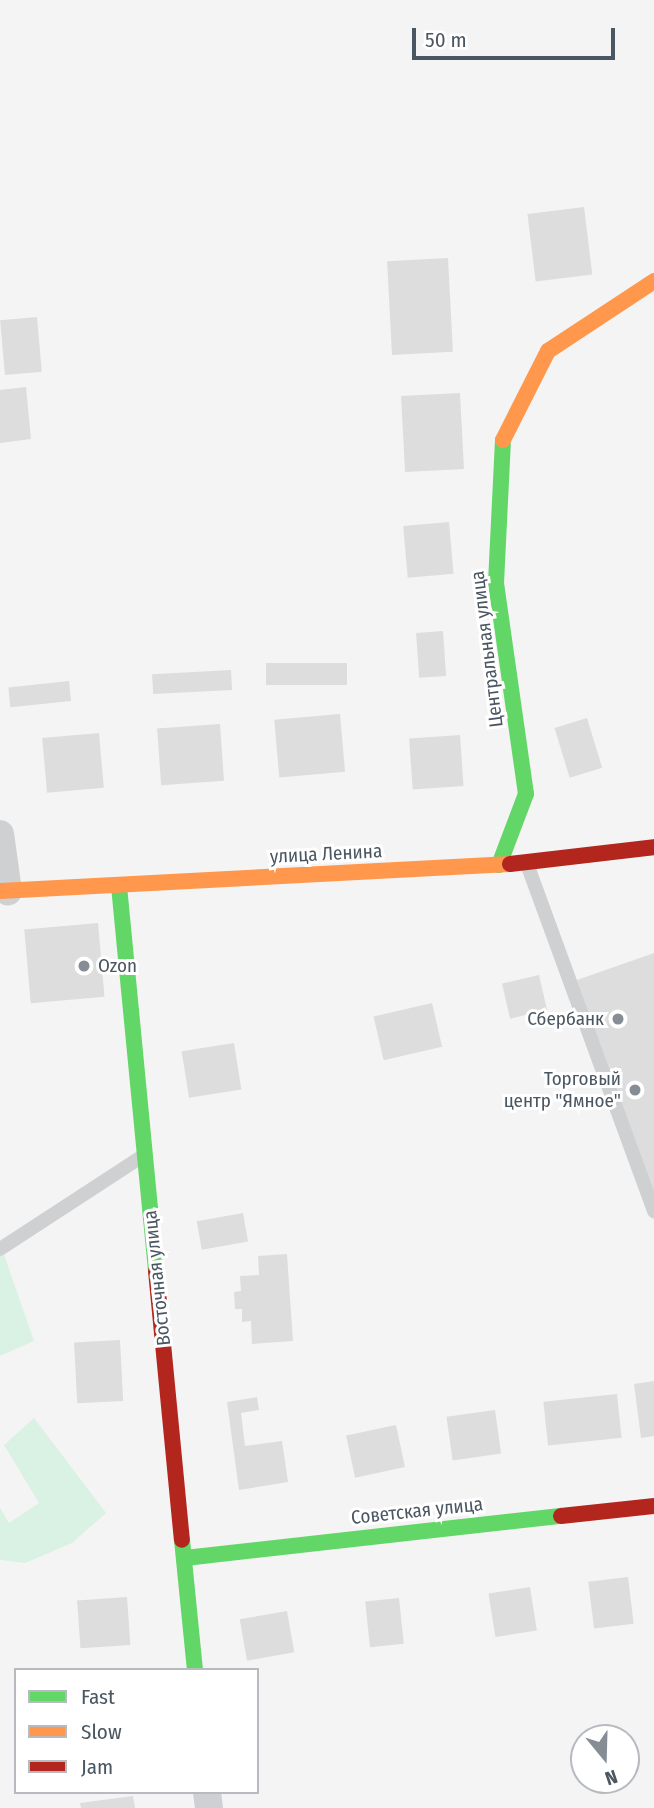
<!DOCTYPE html>
<html>
<head>
<meta charset="utf-8">
<style>
  body { margin:0 }
  #map { position:relative; width:654px; height:1808px; overflow:hidden; background:#f4f4f4; font-family:"Fira Sans Condensed",sans-serif }
  div>[style] { position:absolute }
  .green>* { inset:0; background:#d9f2e3 }
  .building>* { inset:0; background:#ddddde; transform-origin:0 0 }
  .lane>* { height:14px; margin:-7px; padding:0 7px; transform-origin:7px; border-radius:7px; background:#ced0d2 }
  .street>* { height:28px; margin:-14px; padding:0 14px; transform-origin:14px; border-radius:14px; background:#ced0d2 }
  .fast>* { height:16px; margin:-8px; padding:0 8px; transform-origin:8px; border-radius:8px; background:#63d668 }
  .slow>* { height:16px; margin:-8px; padding:0 8px; transform-origin:8px; border-radius:8px; background:#ff974d }
  .jam>* { height:16px; margin:-8px; padding:0 8px; transform-origin:8px; border-radius:8px; background:#b3261e }
  .dots>* { width:19px; height:19px; translate:-50% -50%; box-sizing:border-box; border:4px solid #fff; border-radius:50% }
  span { translate:-50% -50%; white-space:nowrap; text-align:center; line-height:1.15; -webkit-text-stroke:6px #fff; paint-order:stroke }
  .street-label { font-size:19px; color:#4a5661 }
  .poi-label { font-size:19px; color:#4a5661 }
  .left { translate:0 -50%; text-align:left }
  .right { translate:-100% -50%; text-align:right }
  .legend { position:absolute; left:14px; top:1668px; width:245px; height:126px; box-sizing:border-box; background:#fff; border:2px solid #b7bbc0; margin:0; padding:9px 12px; list-style:none; font-size:21px; color:#4a5661 }
  .legend li { display:flex; align-items:center; gap:14px; height:35px }
  .legend b { width:35px; border:2px solid #b7bbc0 }
  .north { position:absolute; left:570px; top:1724px; width:70px; height:70px; box-sizing:border-box; background:#fff; border:2px solid #b7bbc0; border-radius:50%; rotate:161deg; font-size:19px; font-weight:700; line-height:28px; text-align:center; color:#4a5661 }
  .north::after { content:''; display:block; margin:auto; width:24px; height:32px; background:#868d94; clip-path:polygon(50% 0,100% 100%,50% 72%,0 100%) }
  .scale { position:absolute; left:412px; top:28px; width:203px; height:32px; box-sizing:border-box; border:4px solid #4a5661; border-top:0; padding-left:9px; font-size:21px; line-height:24px; white-space:nowrap; color:#4a5661; -webkit-text-stroke:5px #fff; paint-order:stroke }
</style>
</head>
<body>
<div id="map">
  <div class="green">
    <div style="clip-path:polygon(0 1243px,34px 1341px,0 1356px)"></div>
    <div style="clip-path:polygon(34px 1418px,106px 1513px,72px 1543px,25px 1563px,0 1560px,0 1508px,9px 1523px,39px 1503px,4px 1445px)"></div>
  </div>
  <div class="building">
    <div style="left:584px;top:207px;width:68px;height:57px;rotate:83deg"></div>
    <div style="left:448px;top:258px;width:94px;height:61px;rotate:87deg"></div>
    <div style="left:37px;top:317px;width:55px;height:37px;rotate:85deg"></div>
    <div style="clip-path:polygon(26px 387px,31px 439px,0 443px,0 390px)"></div>
    <div style="left:460px;top:393px;width:76px;height:59px;rotate:87deg"></div>
    <div style="left:449px;top:522px;width:52px;height:46px;rotate:85deg"></div>
    <div style="left:443px;top:631px;width:45px;height:27px;rotate:86deg"></div>
    <div style="left:347px;top:663px;width:22px;height:81px;rotate:90deg"></div>
    <div style="left:231px;top:670px;width:20px;height:79px;rotate:87deg"></div>
    <div style="left:69px;top:681px;width:20px;height:61px;rotate:84deg"></div>
    <div style="left:340px;top:714px;width:58px;height:66px;rotate:85deg"></div>
    <div style="left:587px;top:718px;width:52px;height:34px;rotate:73deg"></div>
    <div style="left:220px;top:724px;width:57px;height:63px;rotate:86deg"></div>
    <div style="left:99px;top:733px;width:55px;height:57px;rotate:85deg"></div>
    <div style="left:460px;top:735px;width:51px;height:51px;rotate:86deg"></div>
    <div style="left:98px;top:923px;width:74px;height:74px;rotate:85deg"></div>
    <div style="clip-path:polygon(654px 953px,654px 1199px,577px 980px)"></div>
    <div style="left:539px;top:975px;width:36px;height:38px;rotate:77deg"></div>
    <div style="left:432px;top:1003px;width:45px;height:60px;rotate:77deg"></div>
    <div style="left:234px;top:1043px;width:47px;height:53px;rotate:81deg"></div>
    <div style="left:243px;top:1213px;width:29px;height:47px;rotate:80deg"></div>
    <div style="clip-path:polygon(287px 1254px,293px 1341px,252px 1344px,251px 1321px,242px 1322px,242px 1309px,235px 1309px,234px 1292px,241px 1291px,240px 1276px,259px 1275px,258px 1256px)"></div>
    <div style="left:120px;top:1340px;width:61px;height:46px;rotate:87deg"></div>
    <div style="clip-path:polygon(654px 1381px,654px 1436px,641px 1438px,634px 1384px)"></div>
    <div style="left:617px;top:1394px;width:44px;height:74px;rotate:84deg"></div>
    <div style="clip-path:polygon(257px 1397px,259px 1410px,241px 1413px,245px 1446px,282px 1441px,288px 1482px,239px 1490px,227px 1402px)"></div>
    <div style="left:495px;top:1410px;width:44px;height:49px;rotate:82deg"></div>
    <div style="left:396px;top:1425px;width:43px;height:51px;rotate:78deg"></div>
    <div style="left:628px;top:1577px;width:47px;height:40px;rotate:83deg"></div>
    <div style="left:530px;top:1587px;width:44px;height:42px;rotate:81deg"></div>
    <div style="left:127px;top:1597px;width:48px;height:50px;rotate:86deg"></div>
    <div style="left:399px;top:1598px;width:46px;height:34px;rotate:84deg"></div>
    <div style="left:287px;top:1611px;width:42px;height:48px;rotate:80deg"></div>
    <div style="clip-path:polygon(133px 1796px,135px 1808px,81px 1808px,80px 1803px)"></div>
  </div>
  <div class="lane">
    <div style="left:527px;top:864px;width:370px;rotate:69.9deg"></div>
    <div style="left:0;top:1249px;width:168px;rotate:-33.1deg"></div>
  </div>
  <div class="street">
    <div style="left:0;top:834px;width:58px;rotate:82deg"></div>
    <div style="left:207px;top:1792px;width:16px;rotate:83deg"></div>
  </div>
  <div class="fast">
    <div style="left:499px;top:865px;width:76px;rotate:-69.2deg"></div>
    <div style="left:526px;top:794px;width:213px;rotate:-98.1deg"></div>
    <div style="left:496px;top:583px;width:143px;rotate:-87.2deg"></div>
    <div style="left:119px;top:886px;width:387px;rotate:84.5deg"></div>
    <div style="left:182px;top:1540px;width:131px;rotate:84.3deg"></div>
    <div style="left:185px;top:1558px;width:378px;rotate:-6.4deg"></div>
  </div>
  <div class="slow">
    <div style="left:503px;top:440px;width:100px;rotate:-63.2deg"></div>
    <div style="left:548px;top:351px;width:127px;rotate:-33.4deg"></div>
    <div style="left:0;top:891px;width:511px;rotate:-3.03deg"></div>
  </div>
  <div class="jam">
    <div style="left:510px;top:864px;width:145px;rotate:-6.7deg"></div>
    <div style="left:156px;top:1271px;width:270px;rotate:84.5deg"></div>
    <div style="left:561px;top:1516px;width:94px;rotate:-6.1deg"></div>
  </div>
  <div class="dots">
    <div style="left:84px;top:966px;background:#868d94"></div>
    <div style="left:618px;top:1019px;background:#868d94"></div>
    <div style="left:635px;top:1090px;background:#868d94"></div>
  </div>
  <div class="street-label">
    <span style="left:487px;top:649px;rotate:-97deg">Центральная улица</span>
    <span style="left:326px;top:854px;rotate:-3deg">улица Ленина</span>
    <span style="left:157px;top:1278px;rotate:-96deg">Восточная улица</span>
    <span style="left:417px;top:1511px;rotate:-6deg">Советская улица</span>
  </div>
  <div class="poi-label">
    <span class="left" style="left:98px;top:966px">Ozon</span>
    <span class="right" style="left:604px;top:1019px">Сбербанк</span>
    <span class="right" style="left:621px;top:1090px">Торговый<br>центр "Ямное"</span>
  </div>
  <ul class="legend">
  <li><b style="height:9px;background:#63d668"></b>Fast</li>
  <li><b style="height:9px;background:#ff974d"></b>Slow</li>
  <li><b style="height:9px;background:#b3261e"></b>Jam</li>
  </ul>
  <div class="north">N</div>
  <div class="scale">50 m</div>
</div>
</body>
</html>
